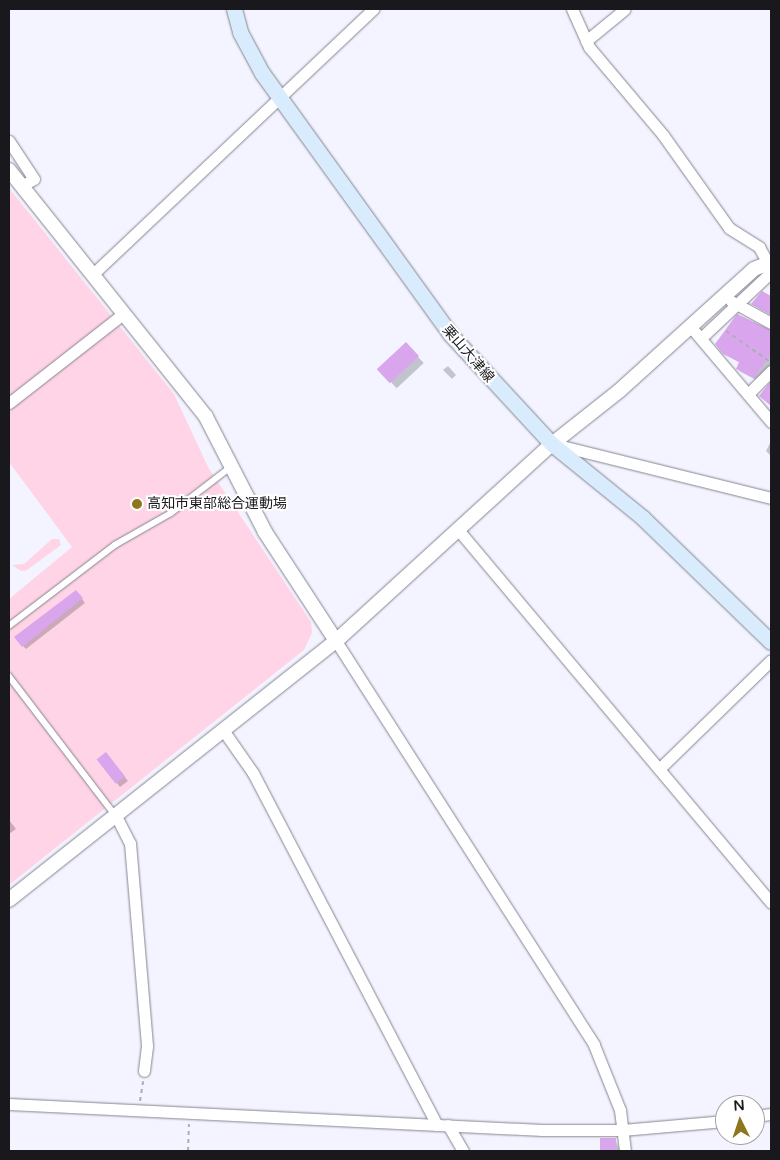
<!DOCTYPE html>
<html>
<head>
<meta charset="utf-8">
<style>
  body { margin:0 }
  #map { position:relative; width:780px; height:1160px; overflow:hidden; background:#f3f4ff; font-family:"Varela Round","Noto Sans JP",sans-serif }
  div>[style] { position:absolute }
  .green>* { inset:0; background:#ffd4e6 }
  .shadow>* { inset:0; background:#0003; transform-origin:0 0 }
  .building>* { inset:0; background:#d9a6ed; transform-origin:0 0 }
  .path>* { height:2px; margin-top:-1px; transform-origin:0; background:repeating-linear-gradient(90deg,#acadb6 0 4px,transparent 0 8px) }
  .roads { filter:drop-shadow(0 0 1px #84858f) drop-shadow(0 0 1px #84858f) }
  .service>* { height:5.5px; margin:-2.75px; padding:0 2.75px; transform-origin:2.75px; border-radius:2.75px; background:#fff }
  .minor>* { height:11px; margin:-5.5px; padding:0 5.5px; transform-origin:5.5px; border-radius:5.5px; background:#fff }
  .tertiary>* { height:14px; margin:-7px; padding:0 7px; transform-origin:7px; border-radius:7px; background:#fff }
  .secondary>* { height:15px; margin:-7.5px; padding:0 7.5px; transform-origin:7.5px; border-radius:7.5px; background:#d9ecfe }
  .dots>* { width:14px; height:14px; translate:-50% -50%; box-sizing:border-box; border:2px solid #fff; border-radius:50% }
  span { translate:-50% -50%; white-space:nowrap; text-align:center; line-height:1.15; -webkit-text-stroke:4px #fff; paint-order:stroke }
  .street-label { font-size:14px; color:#19191d }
  .poi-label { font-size:14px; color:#19191d }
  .left { translate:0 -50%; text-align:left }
  .frame { position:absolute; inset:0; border:10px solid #19191d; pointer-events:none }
  .north { position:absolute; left:715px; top:1095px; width:50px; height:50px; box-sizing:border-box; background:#fff; border:1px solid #a3a3a5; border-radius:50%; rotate:356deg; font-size:14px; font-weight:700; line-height:20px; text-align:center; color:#19191d }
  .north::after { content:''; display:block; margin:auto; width:18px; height:22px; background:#8f761c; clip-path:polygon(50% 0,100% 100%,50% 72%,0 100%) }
</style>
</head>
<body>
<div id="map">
  <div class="green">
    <div style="clip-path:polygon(9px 188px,174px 394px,208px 467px,311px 622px,312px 633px,304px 650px,9px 885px,9px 599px,72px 547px,9px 462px)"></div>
    <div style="clip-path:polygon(52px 539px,59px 539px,61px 545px,27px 570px,21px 571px,12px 565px,24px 564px)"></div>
  </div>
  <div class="shadow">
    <div style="clip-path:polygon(738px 316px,771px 334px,771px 368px,758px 381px,741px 372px,738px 369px,740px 363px,724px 353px)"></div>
    <div style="left:406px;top:344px;width:26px;height:37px;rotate:47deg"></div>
    <div style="clip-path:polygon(448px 366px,456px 375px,452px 379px,443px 370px)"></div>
    <div style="clip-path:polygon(771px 441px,771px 456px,766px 451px)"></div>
    <div style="clip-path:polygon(79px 595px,85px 603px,26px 649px,23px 646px)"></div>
    <div style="clip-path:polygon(109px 757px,128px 781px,120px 787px,98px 760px)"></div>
    <div style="clip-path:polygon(9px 820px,16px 829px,9px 834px)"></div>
    <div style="clip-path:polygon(601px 1139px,615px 1139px,620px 1151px,601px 1151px)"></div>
  </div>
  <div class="building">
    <div style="clip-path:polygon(762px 291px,771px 296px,771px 315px,751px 304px)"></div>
    <div style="clip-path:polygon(737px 314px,771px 330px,771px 354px,754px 378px,736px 369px,739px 362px,723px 354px,715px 344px)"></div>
    <div style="left:406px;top:342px;width:19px;height:40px;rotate:47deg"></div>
    <div style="clip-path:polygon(771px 381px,771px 406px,759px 396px)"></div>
    <div style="clip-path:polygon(76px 590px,83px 598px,22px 647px,14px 637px)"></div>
    <div style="left:106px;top:752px;width:31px;height:12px;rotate:52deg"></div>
    <div style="left:600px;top:1138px;width:16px;height:13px"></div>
  </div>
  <div class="path">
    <div style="left:726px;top:331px;width:52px;rotate:34.9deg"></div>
    <div style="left:140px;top:1101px;width:20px;rotate:-81deg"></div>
    <div style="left:188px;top:1151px;width:27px;rotate:-88deg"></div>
  </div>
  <div class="roads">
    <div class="service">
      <div style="left:9px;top:626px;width:133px;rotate:-37.4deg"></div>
      <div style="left:115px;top:545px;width:64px;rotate:-29.7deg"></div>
      <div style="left:171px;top:513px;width:76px;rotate:-37.5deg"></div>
      <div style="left:9px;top:676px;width:176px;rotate:52.6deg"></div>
    </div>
    <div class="minor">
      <div style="left:572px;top:9px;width:42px;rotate:65.9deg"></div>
      <div style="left:589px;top:47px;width:115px;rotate:49.9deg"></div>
      <div style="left:663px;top:135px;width:114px;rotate:54.6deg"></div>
      <div style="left:729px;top:228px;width:36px;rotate:32deg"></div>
      <div style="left:759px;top:247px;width:25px;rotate:61deg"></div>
      <div style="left:586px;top:41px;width:50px;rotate:-39.4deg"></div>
      <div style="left:9px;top:141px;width:45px;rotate:56.7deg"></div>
      <div style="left:34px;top:179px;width:15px;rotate:152deg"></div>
      <div style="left:93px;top:274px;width:386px;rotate:-43.4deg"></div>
      <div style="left:731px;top:301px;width:46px;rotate:28.8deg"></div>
      <div style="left:690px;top:326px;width:126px;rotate:49.8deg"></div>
      <div style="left:701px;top:338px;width:96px;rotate:-43.3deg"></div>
      <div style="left:748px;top:394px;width:33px;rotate:-45deg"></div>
      <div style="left:9px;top:403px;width:146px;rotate:-38deg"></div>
      <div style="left:557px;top:445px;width:220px;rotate:13.9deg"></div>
      <div style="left:460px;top:532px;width:484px;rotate:50deg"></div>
      <div style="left:336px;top:641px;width:479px;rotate:57.4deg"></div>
      <div style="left:594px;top:1045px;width:70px;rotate:68.2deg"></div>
      <div style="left:620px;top:1110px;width:41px;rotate:83deg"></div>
      <div style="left:223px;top:730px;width:52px;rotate:55.1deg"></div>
      <div style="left:253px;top:773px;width:397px;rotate:62.4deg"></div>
      <div style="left:659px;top:769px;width:156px;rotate:-44.2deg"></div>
      <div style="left:116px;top:816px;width:30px;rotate:63deg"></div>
      <div style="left:130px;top:843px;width:204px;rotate:85.2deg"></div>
      <div style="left:147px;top:1046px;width:25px;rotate:97deg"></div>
      <div style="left:9px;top:1104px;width:534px;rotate:2.79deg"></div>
      <div style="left:542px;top:1130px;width:80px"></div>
      <div style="left:622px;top:1130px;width:103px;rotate:-5deg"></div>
      <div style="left:755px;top:1116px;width:16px;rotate:-7deg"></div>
      <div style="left:448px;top:1125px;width:30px;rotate:60deg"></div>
    </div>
    <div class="tertiary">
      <div style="left:9px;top:170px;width:316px;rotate:51.4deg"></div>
      <div style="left:206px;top:417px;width:129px;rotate:62.8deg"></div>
      <div style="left:265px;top:532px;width:130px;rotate:56.9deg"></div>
      <div style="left:9px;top:900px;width:417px;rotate:-38.4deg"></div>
      <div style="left:336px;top:641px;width:292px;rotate:-42.4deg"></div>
      <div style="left:552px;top:444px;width:85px;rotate:-38.3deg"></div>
      <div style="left:619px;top:391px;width:182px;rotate:-42.1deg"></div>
      <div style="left:754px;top:269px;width:18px;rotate:-22deg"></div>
    </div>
    <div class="secondary">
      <div style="left:234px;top:9px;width:24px;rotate:75deg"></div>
      <div style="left:240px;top:32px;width:47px;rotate:61.8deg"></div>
      <div style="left:262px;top:73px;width:322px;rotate:54.2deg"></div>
      <div style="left:450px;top:334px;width:150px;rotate:47.2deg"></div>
      <div style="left:552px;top:444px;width:117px;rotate:39.1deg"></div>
      <div style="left:643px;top:518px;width:178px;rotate:44.1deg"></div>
    </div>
  </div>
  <div class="dots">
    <div style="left:137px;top:504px;background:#8f761c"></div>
  </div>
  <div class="street-label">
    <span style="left:468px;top:354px;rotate:49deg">栗山大津線</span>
  </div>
  <div class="poi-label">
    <span class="left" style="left:147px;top:504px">高知市東部総合運動場</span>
  </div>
  <div class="frame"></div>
  <div class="north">N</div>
</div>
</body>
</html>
